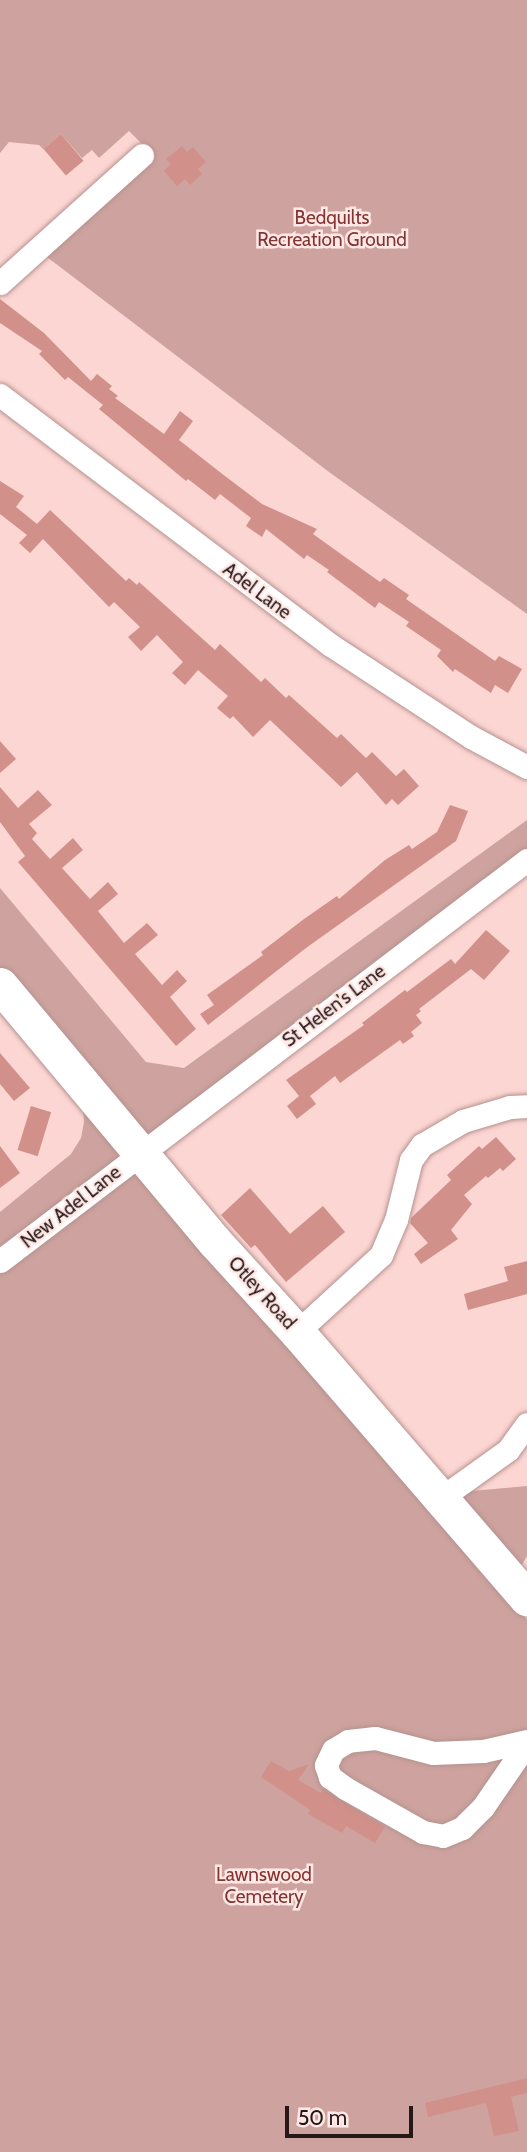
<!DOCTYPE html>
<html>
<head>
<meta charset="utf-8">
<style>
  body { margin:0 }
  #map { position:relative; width:527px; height:2152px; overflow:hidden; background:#fcd6d3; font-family:Cabin,sans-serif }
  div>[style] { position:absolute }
  .green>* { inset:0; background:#cea39f }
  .building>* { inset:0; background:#d1908a; transform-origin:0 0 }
  .roads { filter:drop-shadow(0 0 2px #b5928f) drop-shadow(0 0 2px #b5928f) }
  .minor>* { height:23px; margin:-11.5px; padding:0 11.5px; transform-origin:11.5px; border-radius:11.5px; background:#fff }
  .highway>* { height:35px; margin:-17.5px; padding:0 17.5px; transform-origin:17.5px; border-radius:17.5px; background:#fff }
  span { translate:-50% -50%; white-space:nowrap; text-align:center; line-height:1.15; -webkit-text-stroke:5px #ffe8e5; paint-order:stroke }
  .park-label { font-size:19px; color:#843532 }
  .street-label { font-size:19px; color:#251817 }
  .scale { position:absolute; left:285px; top:2106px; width:128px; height:32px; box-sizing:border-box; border:4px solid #251817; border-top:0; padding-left:9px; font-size:21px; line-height:24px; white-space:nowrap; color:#251817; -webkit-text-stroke:5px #ffe8e5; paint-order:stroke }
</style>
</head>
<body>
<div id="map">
  <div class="green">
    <div style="clip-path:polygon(0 0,527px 0,527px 614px,329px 472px,43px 254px,152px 154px,129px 131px,99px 158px,92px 150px,82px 158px,61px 134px,43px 149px,39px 145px,9px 142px,0 153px)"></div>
    <div style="clip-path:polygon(527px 820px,527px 860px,128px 1162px,527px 1620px,527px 2152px,0 2152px,0 1212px,71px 1154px,81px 1138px,84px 1122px,82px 1084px,0 985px,0 888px,146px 1062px,184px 1068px)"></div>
    <div style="clip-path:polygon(527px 1486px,527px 1556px,517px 1573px,450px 1493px)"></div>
  </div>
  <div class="building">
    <div style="left:61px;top:134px;width:35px;height:23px;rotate:50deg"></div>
    <div style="clip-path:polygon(182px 146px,187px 152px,193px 147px,206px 162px,198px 169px,202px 174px,190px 185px,185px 179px,177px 186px,164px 171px,171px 164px,166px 159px)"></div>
    <div style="clip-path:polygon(0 299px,44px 333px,91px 381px,97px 374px,112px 386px,109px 389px,118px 396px,115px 398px,164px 434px,180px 411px,193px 421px,179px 440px,221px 473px,262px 504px,317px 529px,313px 534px,380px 582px,384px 578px,409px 595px,406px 599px,495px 661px,499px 656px,522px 669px,508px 693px,495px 685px,491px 693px,455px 669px,453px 672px,437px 656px,441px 650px,406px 626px,409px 622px,379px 602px,375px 608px,327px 572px,329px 570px,307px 555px,304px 559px,266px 529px,262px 537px,246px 526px,251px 518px,220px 494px,215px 500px,188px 479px,186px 481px,99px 409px,103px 405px,68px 377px,65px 380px,39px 354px,42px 351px,0 323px)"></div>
    <div style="clip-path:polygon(0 481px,24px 496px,16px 507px,37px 524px,50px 510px,126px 581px,129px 578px,137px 585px,139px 582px,215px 650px,220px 644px,261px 682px,265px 678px,286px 698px,289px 695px,337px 738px,341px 734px,366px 758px,372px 752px,396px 776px,404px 769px,419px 786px,398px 805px,392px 799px,386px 805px,357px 772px,341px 787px,270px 720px,253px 737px,233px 716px,230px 719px,217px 708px,228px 696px,198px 670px,185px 685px,172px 673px,183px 662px,157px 635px,141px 651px,128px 637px,140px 627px,114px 602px,109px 607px,43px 539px,30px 553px,19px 543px,27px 535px,0 514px)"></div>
    <div style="clip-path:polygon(0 741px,16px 759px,0 773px)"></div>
    <div style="clip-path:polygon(0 787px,18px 808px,38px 790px,52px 805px,29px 824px,37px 833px,32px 839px,50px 859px,73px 838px,83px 850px,62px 868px,90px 899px,108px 882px,118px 894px,98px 911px,124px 943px,147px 923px,158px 935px,135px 954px,162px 985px,177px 970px,187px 981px,170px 997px,196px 1029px,176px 1046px,18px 862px,25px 856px,0 822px)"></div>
    <div style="clip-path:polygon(450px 805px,468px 811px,456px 841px,306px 948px,208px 1025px,200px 1014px,214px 1005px,207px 995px,263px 955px,261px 952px,304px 919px,337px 896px,339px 899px,385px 860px,409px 845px,412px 849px,437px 832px)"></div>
    <div style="clip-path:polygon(486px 930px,510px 951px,484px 980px,471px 969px,419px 1009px,421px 1011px,416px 1015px,422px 1023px,411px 1032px,414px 1036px,403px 1044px,400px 1040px,340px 1083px,335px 1076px,310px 1096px,316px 1104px,297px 1119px,287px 1106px,299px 1096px,286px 1080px,364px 1025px,362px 1023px,405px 990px,407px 992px,451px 959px,455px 964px)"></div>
    <div style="clip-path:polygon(0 1053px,30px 1088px,14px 1101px,0 1084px)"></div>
    <div style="left:31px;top:1106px;width:21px;height:46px;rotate:17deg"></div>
    <div style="clip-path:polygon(496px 1137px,516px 1159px,503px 1171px,500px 1168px,488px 1178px,486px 1176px,464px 1195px,472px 1204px,451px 1230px,458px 1239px,421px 1264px,414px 1254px,428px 1243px,410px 1223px,411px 1218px,451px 1180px,447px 1175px,479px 1146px,482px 1149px)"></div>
    <div style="clip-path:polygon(0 1146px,20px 1173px,0 1188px)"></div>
    <div style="clip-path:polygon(250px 1188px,290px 1234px,323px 1206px,345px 1232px,286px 1282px,255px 1245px,251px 1248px,221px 1215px)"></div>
    <div style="clip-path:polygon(527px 1261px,527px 1294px,468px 1310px,464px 1294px,508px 1281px,504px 1267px)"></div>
    <div style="clip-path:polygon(271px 1761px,289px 1771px,309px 1764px,298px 1780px,321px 1793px,323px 1789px,385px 1827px,375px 1843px,346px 1826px,342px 1833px,308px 1814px,310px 1810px,261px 1777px)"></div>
    <div style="clip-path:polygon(527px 2078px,527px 2093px,511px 2097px,519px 2131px,494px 2136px,486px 2103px,428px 2117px,425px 2103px)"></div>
  </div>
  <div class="roads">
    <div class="minor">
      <div style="left:0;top:283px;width:191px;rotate:-42deg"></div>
      <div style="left:0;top:395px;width:413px;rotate:37.1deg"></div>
      <div style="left:329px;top:644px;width:170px;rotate:33.2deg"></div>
      <div style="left:471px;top:737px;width:64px;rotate:28.2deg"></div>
      <div style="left:0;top:1261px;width:662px;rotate:-37.27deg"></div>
      <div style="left:297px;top:1332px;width:114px;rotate:-42.5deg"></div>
      <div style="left:381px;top:1255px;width:38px;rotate:-67deg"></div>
      <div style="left:396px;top:1220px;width:62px;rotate:-76deg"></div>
      <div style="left:411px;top:1160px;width:19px;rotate:-54deg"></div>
      <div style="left:422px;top:1145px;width:48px;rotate:-30.3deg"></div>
      <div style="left:463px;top:1121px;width:49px;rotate:-16.6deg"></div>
      <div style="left:510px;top:1107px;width:17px;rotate:-3deg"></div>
      <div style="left:441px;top:1498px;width:82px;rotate:-35.6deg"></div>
      <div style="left:508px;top:1450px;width:32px;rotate:-54deg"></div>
      <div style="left:527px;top:1741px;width:45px;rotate:167.2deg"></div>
      <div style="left:483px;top:1751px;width:50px;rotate:177.7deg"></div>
      <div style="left:433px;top:1753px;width:60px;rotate:-165.5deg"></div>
      <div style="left:375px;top:1738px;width:27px;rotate:174deg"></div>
      <div style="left:348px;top:1741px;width:17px;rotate:149deg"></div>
      <div style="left:333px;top:1750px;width:17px;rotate:115deg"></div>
      <div style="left:326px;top:1765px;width:13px;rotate:72deg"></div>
      <div style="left:330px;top:1777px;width:19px;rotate:36deg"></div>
      <div style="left:345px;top:1788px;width:90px;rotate:29.4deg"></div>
      <div style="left:423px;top:1832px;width:20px;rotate:11deg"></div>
      <div style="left:443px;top:1836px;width:21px;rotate:-23deg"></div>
      <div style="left:462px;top:1828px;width:30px;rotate:-45deg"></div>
      <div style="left:483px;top:1807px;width:78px;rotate:-55.5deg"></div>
    </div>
    <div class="highway">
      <div style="left:0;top:985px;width:335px;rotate:50.1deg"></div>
      <div style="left:215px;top:1242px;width:122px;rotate:47.7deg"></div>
      <div style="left:297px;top:1332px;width:352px;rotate:49.2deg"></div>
    </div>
  </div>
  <div class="park-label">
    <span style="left:332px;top:229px">Bedquilts<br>Recreation Ground</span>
    <span style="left:264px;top:1886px">Lawnswood<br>Cemetery</span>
  </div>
  <div class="street-label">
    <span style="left:257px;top:591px;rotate:37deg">Adel Lane</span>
    <span style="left:334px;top:1006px;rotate:-37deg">St Helen's Lane</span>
    <span style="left:71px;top:1207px;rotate:-38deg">New Adel Lane</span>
    <span style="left:262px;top:1293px;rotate:48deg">Otley Road</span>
  </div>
  <div class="scale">50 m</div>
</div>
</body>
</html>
